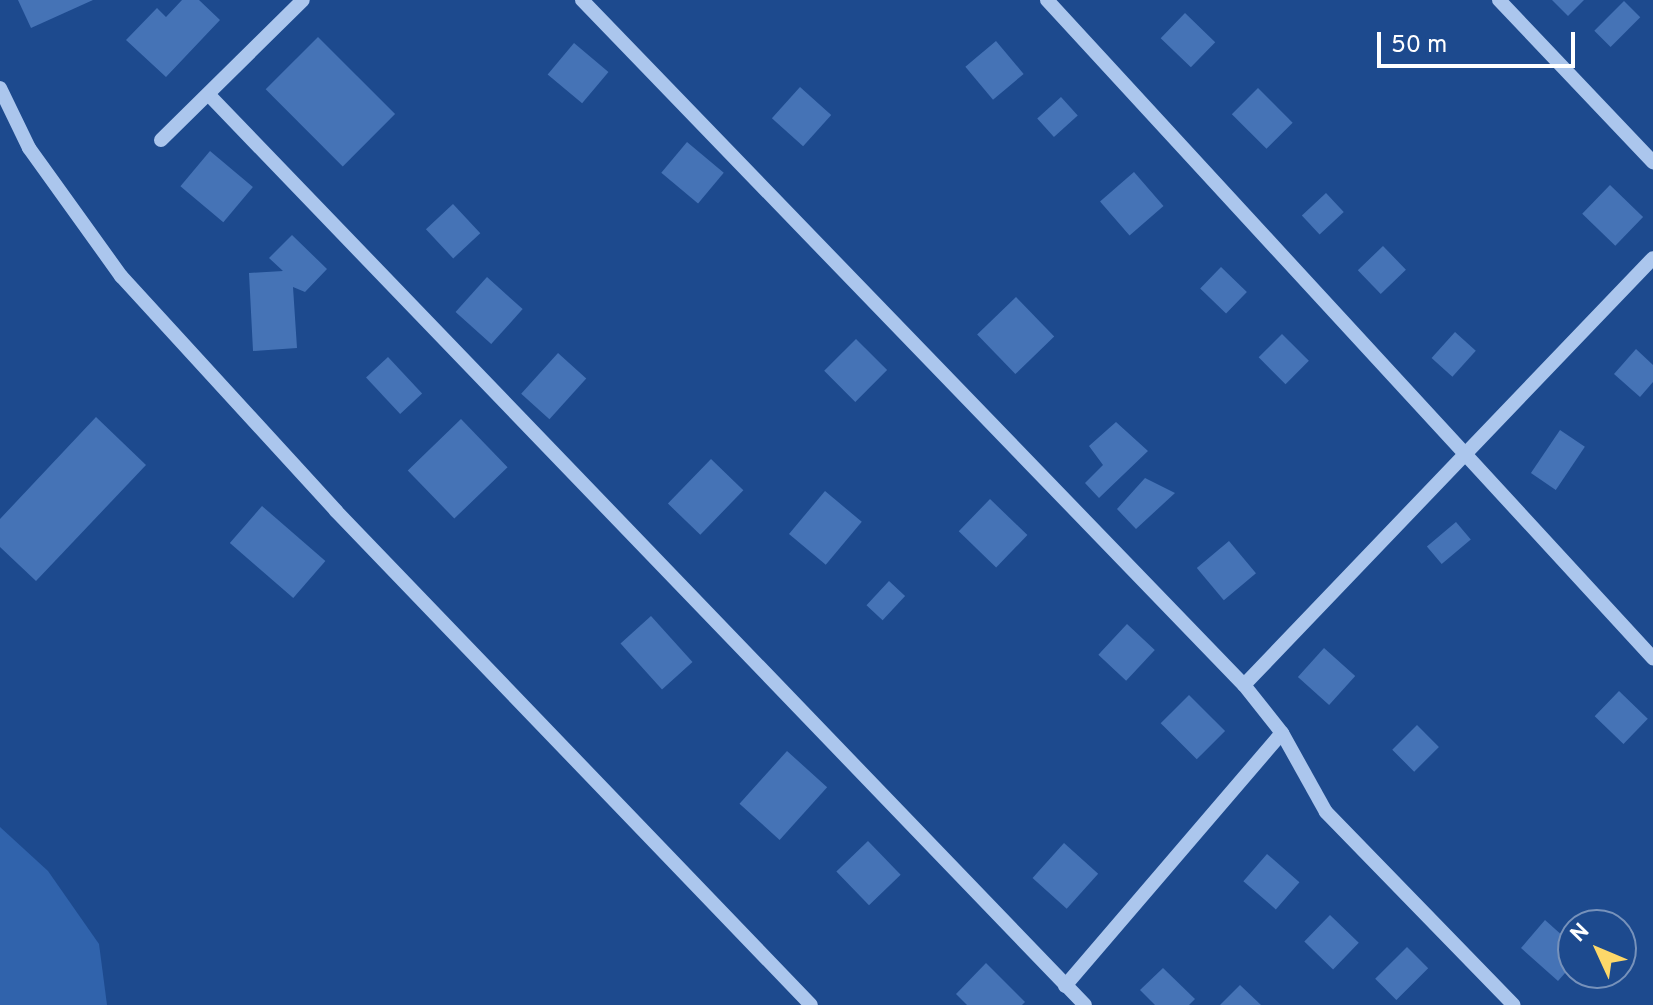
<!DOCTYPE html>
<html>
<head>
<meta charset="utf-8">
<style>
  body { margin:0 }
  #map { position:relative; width:1653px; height:1005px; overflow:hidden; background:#1d4a8e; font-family:Overpass,sans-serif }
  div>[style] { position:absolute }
  .green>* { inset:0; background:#3063ac }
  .building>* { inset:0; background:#4573b6; transform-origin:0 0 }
  .minor>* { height:14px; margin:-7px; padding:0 7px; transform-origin:7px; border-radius:7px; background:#abc6ed }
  span { translate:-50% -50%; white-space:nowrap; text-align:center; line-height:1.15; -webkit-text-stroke:7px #1d4a8e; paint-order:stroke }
  .north { position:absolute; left:1557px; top:909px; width:80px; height:80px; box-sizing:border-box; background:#1d4a8e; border:2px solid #7792bb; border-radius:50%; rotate:314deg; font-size:22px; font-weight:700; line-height:32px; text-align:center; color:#fff }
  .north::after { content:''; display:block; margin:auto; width:28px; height:36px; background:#fdd869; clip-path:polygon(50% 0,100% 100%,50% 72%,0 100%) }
  .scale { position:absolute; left:1377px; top:32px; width:198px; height:36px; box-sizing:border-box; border:4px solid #fff; border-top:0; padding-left:10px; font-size:24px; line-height:28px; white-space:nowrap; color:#fff; -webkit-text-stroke:6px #1d4a8e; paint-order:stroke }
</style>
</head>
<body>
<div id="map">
  <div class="green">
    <div style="clip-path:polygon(0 827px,48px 871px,99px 944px,107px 1005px,0 1005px)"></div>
  </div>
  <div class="building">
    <div style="clip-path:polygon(18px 0,93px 0,31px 28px)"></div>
    <div style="clip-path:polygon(182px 0,199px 0,220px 20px,166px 77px,126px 40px,157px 8px,166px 17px)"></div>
    <div style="clip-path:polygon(1552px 0,1584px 0,1568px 16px)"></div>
    <div style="left:1624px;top:1px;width:23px;height:42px;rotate:45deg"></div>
    <div style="left:1185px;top:13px;width:42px;height:35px;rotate:44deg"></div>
    <div style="left:318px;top:37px;width:109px;height:74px;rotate:45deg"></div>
    <div style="left:996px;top:41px;width:43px;height:40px;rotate:50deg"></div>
    <div style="left:574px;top:43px;width:45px;height:41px;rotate:40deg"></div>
    <div style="left:800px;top:87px;width:42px;height:42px;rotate:42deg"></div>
    <div style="left:1258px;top:88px;width:49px;height:37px;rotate:45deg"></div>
    <div style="left:1061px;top:97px;width:25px;height:32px;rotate:48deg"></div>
    <div style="left:687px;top:142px;width:48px;height:40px;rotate:40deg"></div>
    <div style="left:210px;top:151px;width:56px;height:46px;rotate:40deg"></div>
    <div style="left:1134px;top:172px;width:45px;height:45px;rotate:49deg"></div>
    <div style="left:1610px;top:185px;width:46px;height:40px;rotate:44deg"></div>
    <div style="left:1326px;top:193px;width:26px;height:33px;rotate:47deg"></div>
    <div style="left:453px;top:204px;width:40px;height:37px;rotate:47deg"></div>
    <div style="clip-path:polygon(292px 235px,327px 269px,305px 292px,293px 287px,297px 348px,253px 351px,249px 273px,283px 271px,269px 258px)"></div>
    <div style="left:1383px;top:246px;width:33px;height:35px;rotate:46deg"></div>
    <div style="left:1221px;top:267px;width:36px;height:30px;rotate:44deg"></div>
    <div style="left:487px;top:277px;width:48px;height:47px;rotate:42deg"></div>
    <div style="left:1016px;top:297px;width:55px;height:54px;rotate:46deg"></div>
    <div style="left:1455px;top:332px;width:28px;height:35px;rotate:42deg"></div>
    <div style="left:1282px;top:334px;width:38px;height:33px;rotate:45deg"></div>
    <div style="left:856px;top:339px;width:44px;height:45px;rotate:45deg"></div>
    <div style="clip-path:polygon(1636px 349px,1653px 365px,1653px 382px,1640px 397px,1614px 374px)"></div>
    <div style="left:558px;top:353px;width:38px;height:55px;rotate:42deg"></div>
    <div style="left:388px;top:357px;width:50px;height:30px;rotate:47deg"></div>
    <div style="clip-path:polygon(96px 417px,146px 465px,36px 581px,0 547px,0 519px)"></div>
    <div style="left:461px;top:419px;width:67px;height:74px;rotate:46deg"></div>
    <div style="clip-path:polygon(1116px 422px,1148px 451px,1099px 498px,1085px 483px,1103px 465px,1089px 446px)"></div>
    <div style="left:1560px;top:430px;width:30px;height:52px;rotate:34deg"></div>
    <div style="left:711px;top:459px;width:45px;height:62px;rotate:44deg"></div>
    <div style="clip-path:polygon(1145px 478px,1175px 493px,1136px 529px,1117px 509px)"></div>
    <div style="left:825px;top:491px;width:48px;height:56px;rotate:40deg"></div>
    <div style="left:990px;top:499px;width:52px;height:45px;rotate:44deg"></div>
    <div style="left:262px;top:506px;width:84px;height:49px;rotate:41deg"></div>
    <div style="left:1456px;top:522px;width:23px;height:38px;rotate:50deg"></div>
    <div style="left:1229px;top:541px;width:42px;height:42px;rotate:50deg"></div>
    <div style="left:889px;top:581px;width:22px;height:33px;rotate:43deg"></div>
    <div style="left:651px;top:616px;width:62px;height:41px;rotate:48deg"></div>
    <div style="left:1127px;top:624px;width:38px;height:42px;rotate:43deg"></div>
    <div style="left:1324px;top:648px;width:42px;height:39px;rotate:42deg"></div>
    <div style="left:1619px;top:691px;width:40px;height:35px;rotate:44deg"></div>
    <div style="left:1189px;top:695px;width:51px;height:40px;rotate:45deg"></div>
    <div style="left:1417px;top:725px;width:31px;height:35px;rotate:45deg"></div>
    <div style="left:787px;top:751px;width:54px;height:71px;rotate:42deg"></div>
    <div style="left:868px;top:841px;width:47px;height:44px;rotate:46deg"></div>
    <div style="left:1064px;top:843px;width:46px;height:47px;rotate:42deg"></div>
    <div style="left:1267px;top:854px;width:43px;height:36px;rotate:41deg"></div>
    <div style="left:1330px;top:915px;width:40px;height:37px;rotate:44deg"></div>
    <div style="clip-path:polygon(1545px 920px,1573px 945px,1573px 964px,1558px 981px,1521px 948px)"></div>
    <div style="left:1407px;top:947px;width:30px;height:45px;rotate:45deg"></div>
    <div style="clip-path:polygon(986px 963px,1025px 1002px,1022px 1005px,967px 1005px,956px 994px)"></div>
    <div style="clip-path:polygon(1163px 968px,1195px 999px,1189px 1005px,1155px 1005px,1140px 990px)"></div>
    <div style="clip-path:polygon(1240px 985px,1261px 1005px,1220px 1005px)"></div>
  </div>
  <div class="minor">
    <div style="left:582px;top:0;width:953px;rotate:45.98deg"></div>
    <div style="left:1244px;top:685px;width:61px;rotate:51.6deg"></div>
    <div style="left:1282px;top:733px;width:90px;rotate:60.9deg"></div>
    <div style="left:1326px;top:812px;width:269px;rotate:45.8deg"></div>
    <div style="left:1047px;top:0;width:895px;rotate:47.36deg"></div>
    <div style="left:1499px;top:0;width:224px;rotate:46.5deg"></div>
    <div style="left:0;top:88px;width:67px;rotate:64.2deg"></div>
    <div style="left:29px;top:148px;width:158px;rotate:54.3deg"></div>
    <div style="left:121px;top:276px;width:319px;rotate:47.5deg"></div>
    <div style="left:336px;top:511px;width:685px;rotate:46.12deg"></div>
    <div style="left:209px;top:95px;width:1263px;rotate:46.09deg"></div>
    <div style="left:161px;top:140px;width:199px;rotate:-44.6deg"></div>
    <div style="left:1244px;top:685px;width:591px;rotate:-46.23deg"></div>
    <div style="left:1065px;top:986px;width:333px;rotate:-49.4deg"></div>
  </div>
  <div class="north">N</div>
  <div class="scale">50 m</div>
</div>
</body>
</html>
